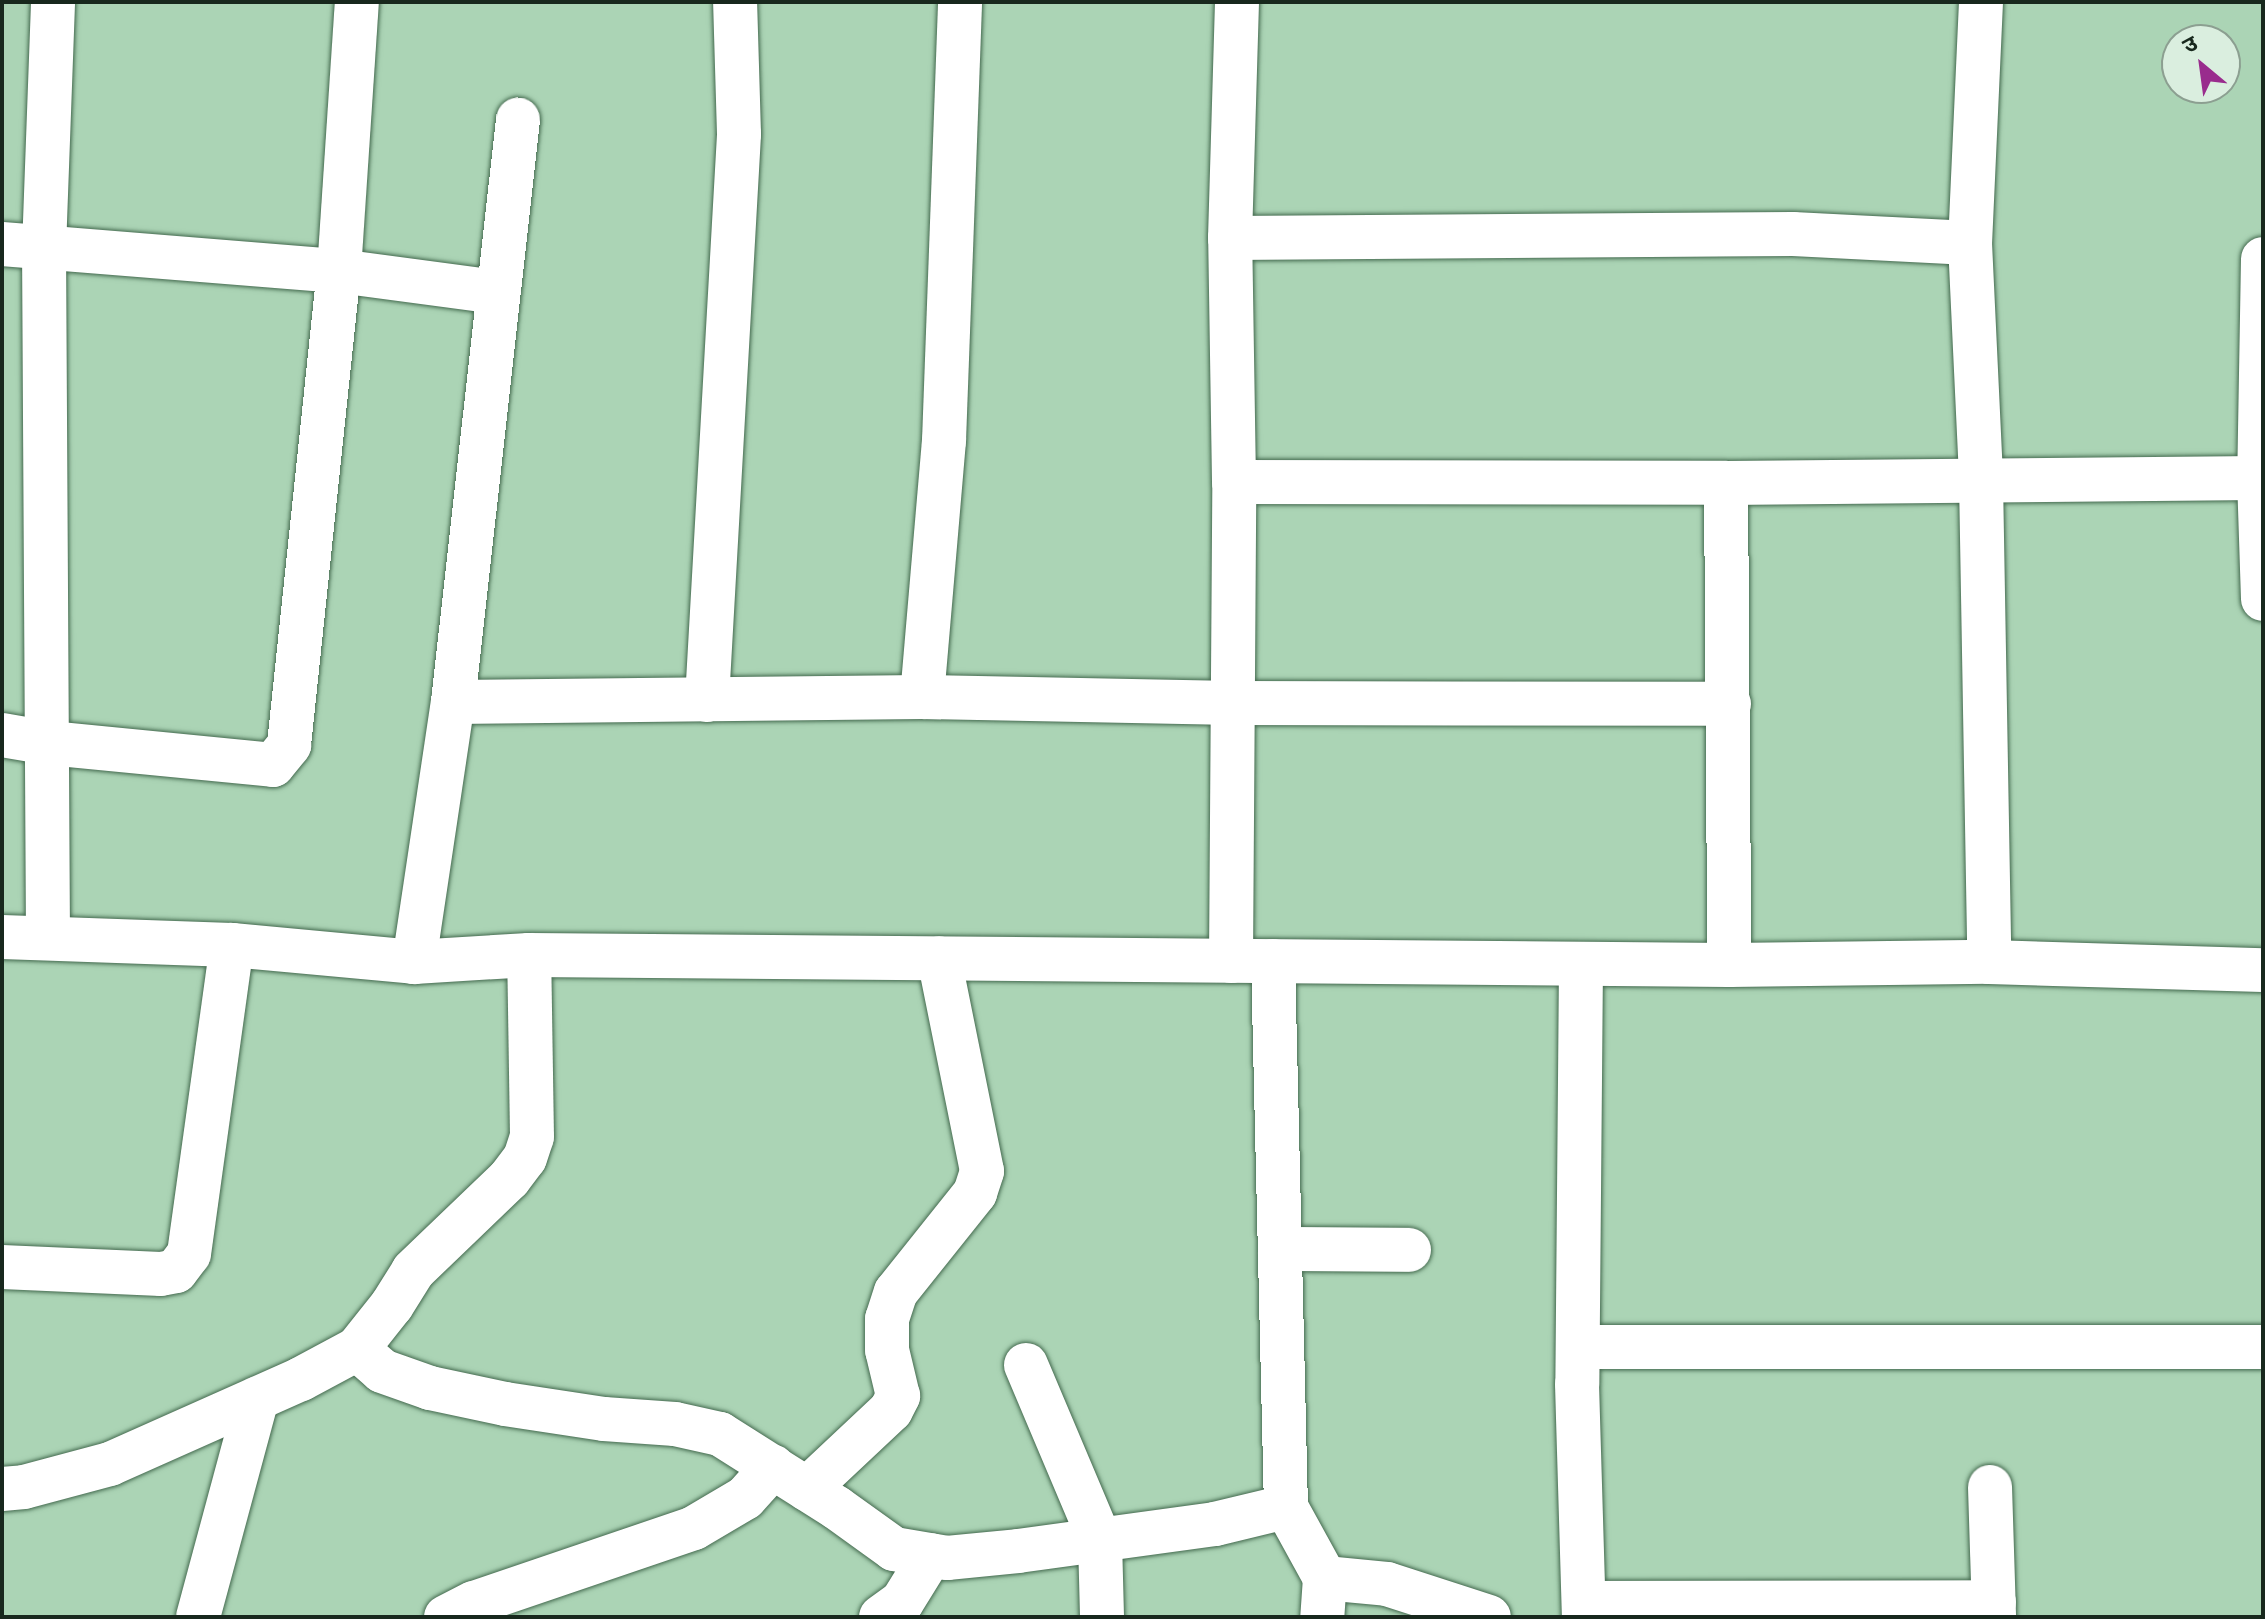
<!DOCTYPE html>
<html>
<head>
<meta charset="utf-8">
<style>
  body { margin:0 }
  #map { position:relative; width:2265px; height:1619px; overflow:hidden; background:#abd4b5; font-family:"Roboto Serif","Noto Sans Devanagari",serif }
  div>[style] { position:absolute }
  .roads { filter:drop-shadow(0 0 2px #446a4f) drop-shadow(0 0 2px #446a4f) }
  .street>* { height:44px; margin:-22px; padding:0 22px; transform-origin:22px; border-radius:22px; background:#fff }
  .secondary>* { height:44px; margin:-22px; padding:0 22px; transform-origin:22px; border-radius:22px; background:#fff }
  span { translate:-50% -50%; white-space:nowrap; text-align:center; line-height:1.15; -webkit-text-stroke:6px #daeedf; paint-order:stroke }
  .frame { position:absolute; inset:0; border:4px solid #18281d; pointer-events:none }
  .north { position:absolute; left:2161px; top:24px; width:80px; height:80px; box-sizing:border-box; background:#daeedf; border:2px solid #8c9f91; border-radius:50%; rotate:331deg; font-size:22px; font-weight:700; line-height:32px; text-align:center; color:#18281d }
  .north::after { content:''; display:block; margin:auto; width:28px; height:36px; background:#992c8d; clip-path:polygon(50% 0,100% 100%,50% 72%,0 100%) }
</style>
</head>
<body>
<div id="map">
  <div class="roads">
    <div class="street">
      <div style="left:1981px;top:2px;width:241px;rotate:92.6deg"></div>
      <div style="left:1970px;top:243px;width:237px;rotate:87.3deg"></div>
      <div style="left:1981px;top:480px;width:482px;rotate:89deg"></div>
      <div style="left:1230px;top:238px;width:563px;rotate:-0.41deg"></div>
      <div style="left:1793px;top:234px;width:177px;rotate:2.9deg"></div>
      <div style="left:2px;top:244px;width:338px;rotate:4.6deg"></div>
      <div style="left:339px;top:271px;width:158px;rotate:7.6deg"></div>
      <div style="left:2263px;top:259px;width:219px;rotate:91deg"></div>
      <div style="left:2259px;top:478px;width:121px;rotate:88.1deg"></div>
      <div style="left:1234px;top:482px;width:492px;rotate:0.1deg"></div>
      <div style="left:1726px;top:483px;width:533px;rotate:-0.54deg"></div>
      <div style="left:1726px;top:483px;width:482px;rotate:89.6deg"></div>
      <div style="left:922px;top:697px;width:257px;rotate:-85.1deg"></div>
      <div style="left:944px;top:441px;width:439px;rotate:-87.9deg"></div>
      <div style="left:707px;top:700px;width:567px;rotate:-86.76deg"></div>
      <div style="left:739px;top:134px;width:132px;rotate:-91.7deg"></div>
      <div style="left:453px;top:702px;width:469px;rotate:-0.6deg"></div>
      <div style="left:922px;top:697px;width:312px;rotate:1.1deg"></div>
      <div style="left:1234px;top:703px;width:495px;rotate:0.1deg"></div>
      <div style="left:2px;top:735px;width:48px;rotate:9.7deg"></div>
      <div style="left:49px;top:743px;width:225px;rotate:5.6deg"></div>
      <div style="left:273px;top:765px;width:26px;rotate:-51deg"></div>
      <div style="left:289px;top:745px;width:477px;rotate:-84deg"></div>
      <div style="left:339px;top:271px;width:270px;rotate:-86.2deg"></div>
      <div style="left:48px;top:938px;width:689px;rotate:-90.33deg"></div>
      <div style="left:44px;top:249px;width:247px;rotate:-87.9deg"></div>
      <div style="left:1231px;top:961px;width:479px;rotate:-89.6deg"></div>
      <div style="left:1234px;top:482px;width:244px;rotate:-90.9deg"></div>
      <div style="left:1230px;top:238px;width:236px;rotate:-88.3deg"></div>
      <div style="left:1273px;top:961px;width:546px;rotate:88.64deg"></div>
      <div style="left:1286px;top:1507px;width:81px;rotate:61.2deg"></div>
      <div style="left:1325px;top:1578px;width:39px;rotate:94deg"></div>
      <div style="left:414px;top:962px;width:263px;rotate:-81.5deg"></div>
      <div style="left:453px;top:702px;width:586px;rotate:-83.63deg"></div>
      <div style="left:1581px;top:964px;width:420px;rotate:90.5deg"></div>
      <div style="left:1577px;top:1384px;width:233px;rotate:88.3deg"></div>
      <div style="left:1280px;top:1249px;width:129px;rotate:0.4deg"></div>
      <div style="left:2px;top:1267px;width:159px;rotate:2.5deg"></div>
      <div style="left:161px;top:1274px;width:15px;rotate:-11deg"></div>
      <div style="left:176px;top:1271px;width:21px;rotate:-53deg"></div>
      <div style="left:189px;top:1254px;width:312px;rotate:-82.1deg"></div>
      <div style="left:1578px;top:1347px;width:685px"></div>
      <div style="left:357px;top:1349px;width:33px;rotate:41deg"></div>
      <div style="left:382px;top:1371px;width:51px;rotate:19.5deg"></div>
      <div style="left:430px;top:1388px;width:77px;rotate:12deg"></div>
      <div style="left:505px;top:1404px;width:100px;rotate:8.6deg"></div>
      <div style="left:604px;top:1419px;width:71px;rotate:4deg"></div>
      <div style="left:675px;top:1424px;width:46px;rotate:12.5deg"></div>
      <div style="left:720px;top:1434px;width:138px;rotate:32.3deg"></div>
      <div style="left:837px;top:1508px;width:70px;rotate:35.7deg"></div>
      <div style="left:894px;top:1549px;width:54px;rotate:9.6deg"></div>
      <div style="left:947px;top:1558px;width:71px;rotate:-5.6deg"></div>
      <div style="left:1018px;top:1551px;width:199px;rotate:-7.8deg"></div>
      <div style="left:1215px;top:1524px;width:73px;rotate:-13.5deg"></div>
      <div style="left:1026px;top:1365px;width:190px;rotate:67.1deg"></div>
      <div style="left:1100px;top:1540px;width:77px;rotate:88.5deg"></div>
      <div style="left:1990px;top:1487px;width:130px;rotate:88.2deg"></div>
      <div style="left:2px;top:1489px;width:22px;rotate:-5deg"></div>
      <div style="left:24px;top:1487px;width:89px;rotate:-15deg"></div>
      <div style="left:110px;top:1464px;width:209px;rotate:-24deg"></div>
      <div style="left:301px;top:1379px;width:64px;rotate:-28.2deg"></div>
      <div style="left:357px;top:1349px;width:56px;rotate:-51.5deg"></div>
      <div style="left:392px;top:1305px;width:40px;rotate:-58deg"></div>
      <div style="left:413px;top:1271px;width:133px;rotate:-43.8deg"></div>
      <div style="left:509px;top:1179px;width:26px;rotate:-53deg"></div>
      <div style="left:525px;top:1158px;width:22px;rotate:-72deg"></div>
      <div style="left:532px;top:1137px;width:182px;rotate:-90.9deg"></div>
      <div style="left:807px;top:1489px;width:115px;rotate:-43.2deg"></div>
      <div style="left:891px;top:1410px;width:16px;rotate:-63deg"></div>
      <div style="left:898px;top:1396px;width:47px;rotate:-103.4deg"></div>
      <div style="left:887px;top:1350px;width:31px;rotate:-90deg"></div>
      <div style="left:887px;top:1319px;width:28px;rotate:-72deg"></div>
      <div style="left:896px;top:1292px;width:127px;rotate:-51.4deg"></div>
      <div style="left:975px;top:1193px;width:23px;rotate:-72deg"></div>
      <div style="left:982px;top:1171px;width:217px;rotate:-101.4deg"></div>
      <div style="left:1325px;top:1578px;width:62px;rotate:5.5deg"></div>
      <div style="left:1387px;top:1584px;width:107px;rotate:17.9deg"></div>
      <div style="left:1584px;top:1603px;width:410px;rotate:-0.1deg"></div>
      <div style="left:198px;top:1617px;width:226px;rotate:-74.9deg"></div>
      <div style="left:446px;top:1617px;width:31px;rotate:-27deg"></div>
      <div style="left:474px;top:1603px;width:232px;rotate:-18.8deg"></div>
      <div style="left:694px;top:1528px;width:59px;rotate:-30.5deg"></div>
      <div style="left:745px;top:1498px;width:42px;rotate:-47.9deg"></div>
      <div style="left:881px;top:1617px;width:26px;rotate:-36deg"></div>
      <div style="left:902px;top:1602px;width:55px;rotate:-58.3deg"></div>
    </div>
    <div class="secondary">
      <div style="left:2px;top:937px;width:230px;rotate:2deg"></div>
      <div style="left:232px;top:945px;width:183px;rotate:5.3deg"></div>
      <div style="left:414px;top:962px;width:115px;rotate:-3.5deg"></div>
      <div style="left:529px;top:955px;width:1200px;rotate:0.48deg"></div>
      <div style="left:1729px;top:965px;width:260px;rotate:-0.7deg"></div>
      <div style="left:1989px;top:962px;width:274px;rotate:1.7deg"></div>
    </div>
  </div>
  <div class="frame"></div>
  <div class="north">उ</div>
</div>
</body>
</html>
